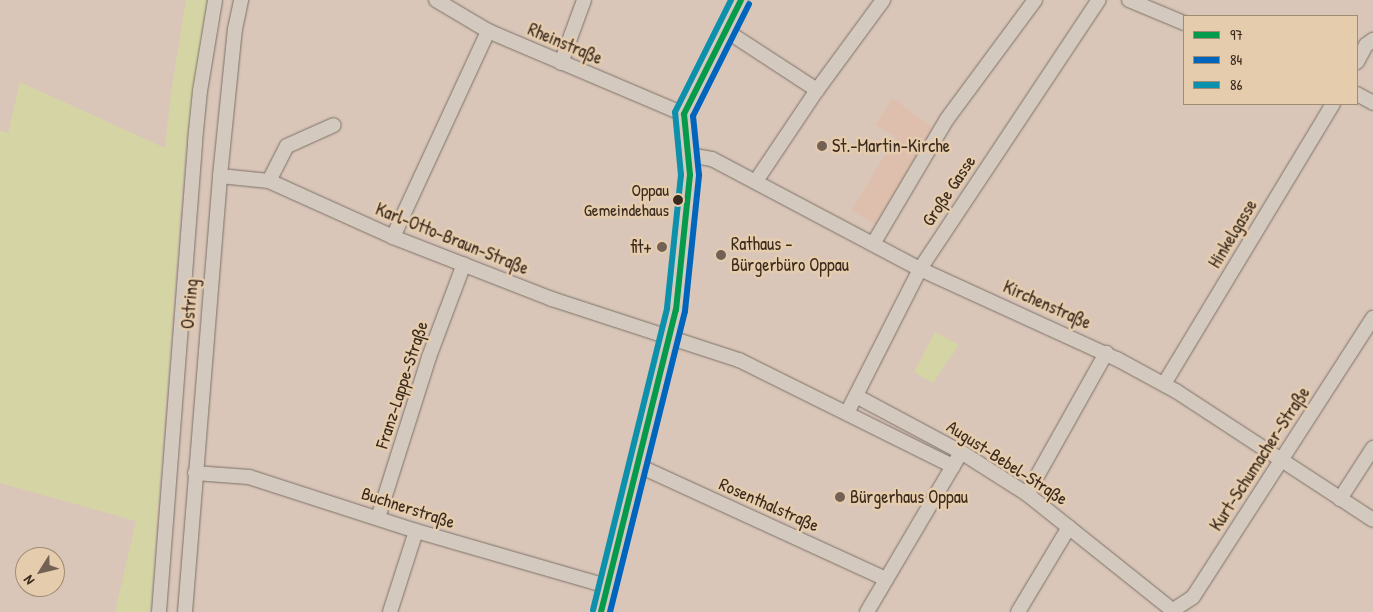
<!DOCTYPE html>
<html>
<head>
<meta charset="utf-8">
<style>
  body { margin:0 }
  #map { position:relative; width:1373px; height:612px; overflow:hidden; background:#d9c6b8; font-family:"Patrick Hand",sans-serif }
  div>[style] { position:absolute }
  .built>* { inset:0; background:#debfad }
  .green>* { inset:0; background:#d4d4a4 }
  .roads { filter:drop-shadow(0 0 1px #7d7168) drop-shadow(0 0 1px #7d7168) }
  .minor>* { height:14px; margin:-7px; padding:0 7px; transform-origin:7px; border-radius:7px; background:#d4c9be }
  .bus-1>* { height:6px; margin:-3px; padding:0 3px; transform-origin:3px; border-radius:3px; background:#069a4c }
  .bus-2>* { height:6px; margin:-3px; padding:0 3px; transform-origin:3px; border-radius:3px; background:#0065bd }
  .bus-3>* { height:6px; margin:-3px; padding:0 3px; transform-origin:3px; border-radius:3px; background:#0c90ab }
  .dots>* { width:14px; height:14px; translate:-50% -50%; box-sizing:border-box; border:2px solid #e5ccad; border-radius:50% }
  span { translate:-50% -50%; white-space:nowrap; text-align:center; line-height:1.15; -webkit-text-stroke:5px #e5ccad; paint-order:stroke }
  .bus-label { font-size:17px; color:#3b2a1e }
  .right { translate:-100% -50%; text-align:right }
  .street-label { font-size:18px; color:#3b2a1e }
  .poi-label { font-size:18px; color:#3b2a1e }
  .left { translate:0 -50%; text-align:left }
  .legend { position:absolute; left:1183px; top:15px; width:175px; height:90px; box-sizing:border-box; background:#e5ccad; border:1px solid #a18b74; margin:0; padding:6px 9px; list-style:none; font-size:15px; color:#3b2a1e }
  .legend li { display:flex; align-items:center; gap:10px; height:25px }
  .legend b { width:25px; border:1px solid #a18b74 }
  .north { position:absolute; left:15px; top:547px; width:50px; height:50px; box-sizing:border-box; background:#e5ccad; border:1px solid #a18b74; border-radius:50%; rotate:234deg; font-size:14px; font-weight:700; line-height:20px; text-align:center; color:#3b2a1e }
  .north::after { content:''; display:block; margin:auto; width:18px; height:22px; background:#726154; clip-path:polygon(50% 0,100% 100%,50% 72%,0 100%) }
</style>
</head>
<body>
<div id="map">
  <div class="built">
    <div style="clip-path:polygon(893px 98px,933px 128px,877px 225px,851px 211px,896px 137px,875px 125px)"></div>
  </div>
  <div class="green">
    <div style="clip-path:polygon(186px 0,207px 0,185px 152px,150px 612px,115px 612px,136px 521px,0 483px,0 131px,8px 133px,20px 82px,165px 148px,171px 92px)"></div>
    <div style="clip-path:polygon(935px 332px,959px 345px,933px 383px,914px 372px)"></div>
  </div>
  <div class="roads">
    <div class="minor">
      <div style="left:436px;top:0;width:61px;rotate:30.8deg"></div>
      <div style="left:488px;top:31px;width:213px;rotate:23deg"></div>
      <div style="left:1129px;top:0;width:60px;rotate:22.7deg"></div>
      <div style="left:725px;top:30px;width:110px;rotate:33.1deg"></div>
      <div style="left:1357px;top:62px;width:19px;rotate:-62deg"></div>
      <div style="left:1366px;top:45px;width:9px;rotate:-36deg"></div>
      <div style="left:561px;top:63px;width:67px;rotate:-69.9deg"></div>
      <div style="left:1357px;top:94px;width:18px;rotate:29deg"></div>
      <div style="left:689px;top:155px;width:23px;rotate:10deg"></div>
      <div style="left:712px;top:159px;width:235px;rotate:27.9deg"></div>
      <div style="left:920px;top:269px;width:217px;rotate:24.6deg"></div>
      <div style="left:1117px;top:359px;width:67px;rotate:28.5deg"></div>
      <div style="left:1176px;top:391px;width:235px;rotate:33.2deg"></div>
      <div style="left:220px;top:176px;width:49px;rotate:5.8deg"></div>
      <div style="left:269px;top:181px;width:136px;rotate:24.3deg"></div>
      <div style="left:393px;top:237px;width:171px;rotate:21.3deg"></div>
      <div style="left:552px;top:299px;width:197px;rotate:18.1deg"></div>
      <div style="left:739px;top:360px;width:239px;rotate:26.4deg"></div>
      <div style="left:269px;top:181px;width:39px;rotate:-63deg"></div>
      <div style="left:287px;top:146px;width:51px;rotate:-24.1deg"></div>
      <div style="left:756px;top:181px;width:110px;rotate:-56.2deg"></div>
      <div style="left:817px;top:90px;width:112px;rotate:-53.7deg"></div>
      <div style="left:393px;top:237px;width:227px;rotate:-65.2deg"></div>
      <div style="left:873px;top:244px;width:145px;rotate:-59.4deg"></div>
      <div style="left:947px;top:119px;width:148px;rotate:-53.5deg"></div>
      <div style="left:1164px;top:384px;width:327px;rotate:-58.9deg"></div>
      <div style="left:856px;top:396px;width:119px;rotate:28.1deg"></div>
      <div style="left:961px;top:452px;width:78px;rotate:32.5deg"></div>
      <div style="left:1027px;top:494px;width:189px;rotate:38.6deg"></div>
      <div style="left:847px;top:413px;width:161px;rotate:-63.1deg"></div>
      <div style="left:920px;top:269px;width:323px;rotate:-56.4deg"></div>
      <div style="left:637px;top:465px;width:274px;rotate:24.6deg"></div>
      <div style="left:195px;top:473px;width:54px;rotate:4.2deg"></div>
      <div style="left:249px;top:477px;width:176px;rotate:17.9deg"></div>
      <div style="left:416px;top:531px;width:199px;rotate:16.1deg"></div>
      <div style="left:1027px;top:494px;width:162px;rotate:-60.7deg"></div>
      <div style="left:1340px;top:499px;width:61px;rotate:-57.1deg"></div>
      <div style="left:378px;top:518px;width:169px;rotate:-72.4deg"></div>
      <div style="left:429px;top:357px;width:99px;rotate:-69.4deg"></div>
      <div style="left:159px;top:612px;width:472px;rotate:-85.6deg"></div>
      <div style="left:195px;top:141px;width:50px;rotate:-84.3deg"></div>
      <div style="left:200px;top:91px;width:92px;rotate:-80.6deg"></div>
      <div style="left:185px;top:612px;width:437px;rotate:-85.4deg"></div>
      <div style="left:220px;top:176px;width:148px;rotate:-84.2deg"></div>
      <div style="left:235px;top:29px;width:30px;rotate:-78deg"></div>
      <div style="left:390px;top:612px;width:85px;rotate:-72.2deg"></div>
      <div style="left:601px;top:612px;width:311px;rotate:-76.1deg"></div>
      <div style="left:676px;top:310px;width:136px;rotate:-84.1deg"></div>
      <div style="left:690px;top:175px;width:61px;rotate:-95.6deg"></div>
      <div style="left:684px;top:114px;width:127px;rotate:-63.4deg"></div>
      <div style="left:867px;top:612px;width:178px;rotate:-59.5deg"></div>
      <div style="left:1018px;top:612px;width:99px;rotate:-59deg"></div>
      <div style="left:1170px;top:612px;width:27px;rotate:-33deg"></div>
      <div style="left:1193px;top:597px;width:332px;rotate:-57.2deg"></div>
    </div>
  </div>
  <div class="bus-1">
    <div style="left:601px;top:612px;width:311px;rotate:-76.1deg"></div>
    <div style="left:676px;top:310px;width:136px;rotate:-84.1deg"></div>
    <div style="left:690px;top:175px;width:61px;rotate:-95.6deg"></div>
    <div style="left:684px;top:114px;width:127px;rotate:-63.4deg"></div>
  </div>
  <div class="bus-2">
    <div style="left:610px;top:612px;width:310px;rotate:-76deg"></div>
    <div style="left:685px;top:311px;width:137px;rotate:-84.1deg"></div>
    <div style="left:699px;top:175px;width:59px;rotate:-95.8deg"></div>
    <div style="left:693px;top:116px;width:125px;rotate:-63.4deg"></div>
  </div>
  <div class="bus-3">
    <div style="left:593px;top:610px;width:311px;rotate:-76.2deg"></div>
    <div style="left:667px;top:308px;width:134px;rotate:-84deg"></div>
    <div style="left:681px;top:175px;width:63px;rotate:-95.4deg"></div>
    <div style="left:675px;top:112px;width:125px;rotate:-63.4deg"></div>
  </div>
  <div class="dots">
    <div style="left:822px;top:146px;background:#726154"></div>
    <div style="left:678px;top:200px;background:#3b2a1e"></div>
    <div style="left:662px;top:247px;background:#726154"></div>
    <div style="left:721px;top:255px;background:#726154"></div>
    <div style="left:840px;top:497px;background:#726154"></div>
  </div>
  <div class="bus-label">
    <span class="right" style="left:669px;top:200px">Oppau<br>Gemeindehaus</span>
  </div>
  <div class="street-label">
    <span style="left:565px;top:44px;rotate:23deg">Rheinstraße</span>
    <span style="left:949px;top:191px;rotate:-56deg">Große Gasse</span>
    <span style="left:1233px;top:234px;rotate:-59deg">Hinkelgasse</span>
    <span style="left:452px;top:239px;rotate:22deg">Karl-Otto-Braun-Straße</span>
    <span style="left:190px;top:304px;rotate:-85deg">Ostring</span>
    <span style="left:1047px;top:305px;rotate:24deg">Kirchenstraße</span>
    <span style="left:402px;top:385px;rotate:-72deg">Franz-Lappe-Straße</span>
    <span style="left:1260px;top:459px;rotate:-57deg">Kurt-Schumacher-Straße</span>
    <span style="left:1007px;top:463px;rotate:33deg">August-Bebel-Straße</span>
    <span style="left:769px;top:505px;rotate:24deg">Rosenthalstraße</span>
    <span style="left:408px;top:508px;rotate:18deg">Buchnerstraße</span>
  </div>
  <div class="poi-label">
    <span class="left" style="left:832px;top:146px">St.-Martin-Kirche</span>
    <span class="left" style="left:731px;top:255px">Rathaus -<br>Bürgerbüro Oppau</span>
    <span class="right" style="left:652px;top:247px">fit+</span>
    <span class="left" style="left:850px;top:497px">Bürgerhaus Oppau</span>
  </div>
  <ul class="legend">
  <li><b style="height:6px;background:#069a4c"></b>97</li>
  <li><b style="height:6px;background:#0065bd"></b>84</li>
  <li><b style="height:6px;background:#0c90ab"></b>86</li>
  </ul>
  <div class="north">N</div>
</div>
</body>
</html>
